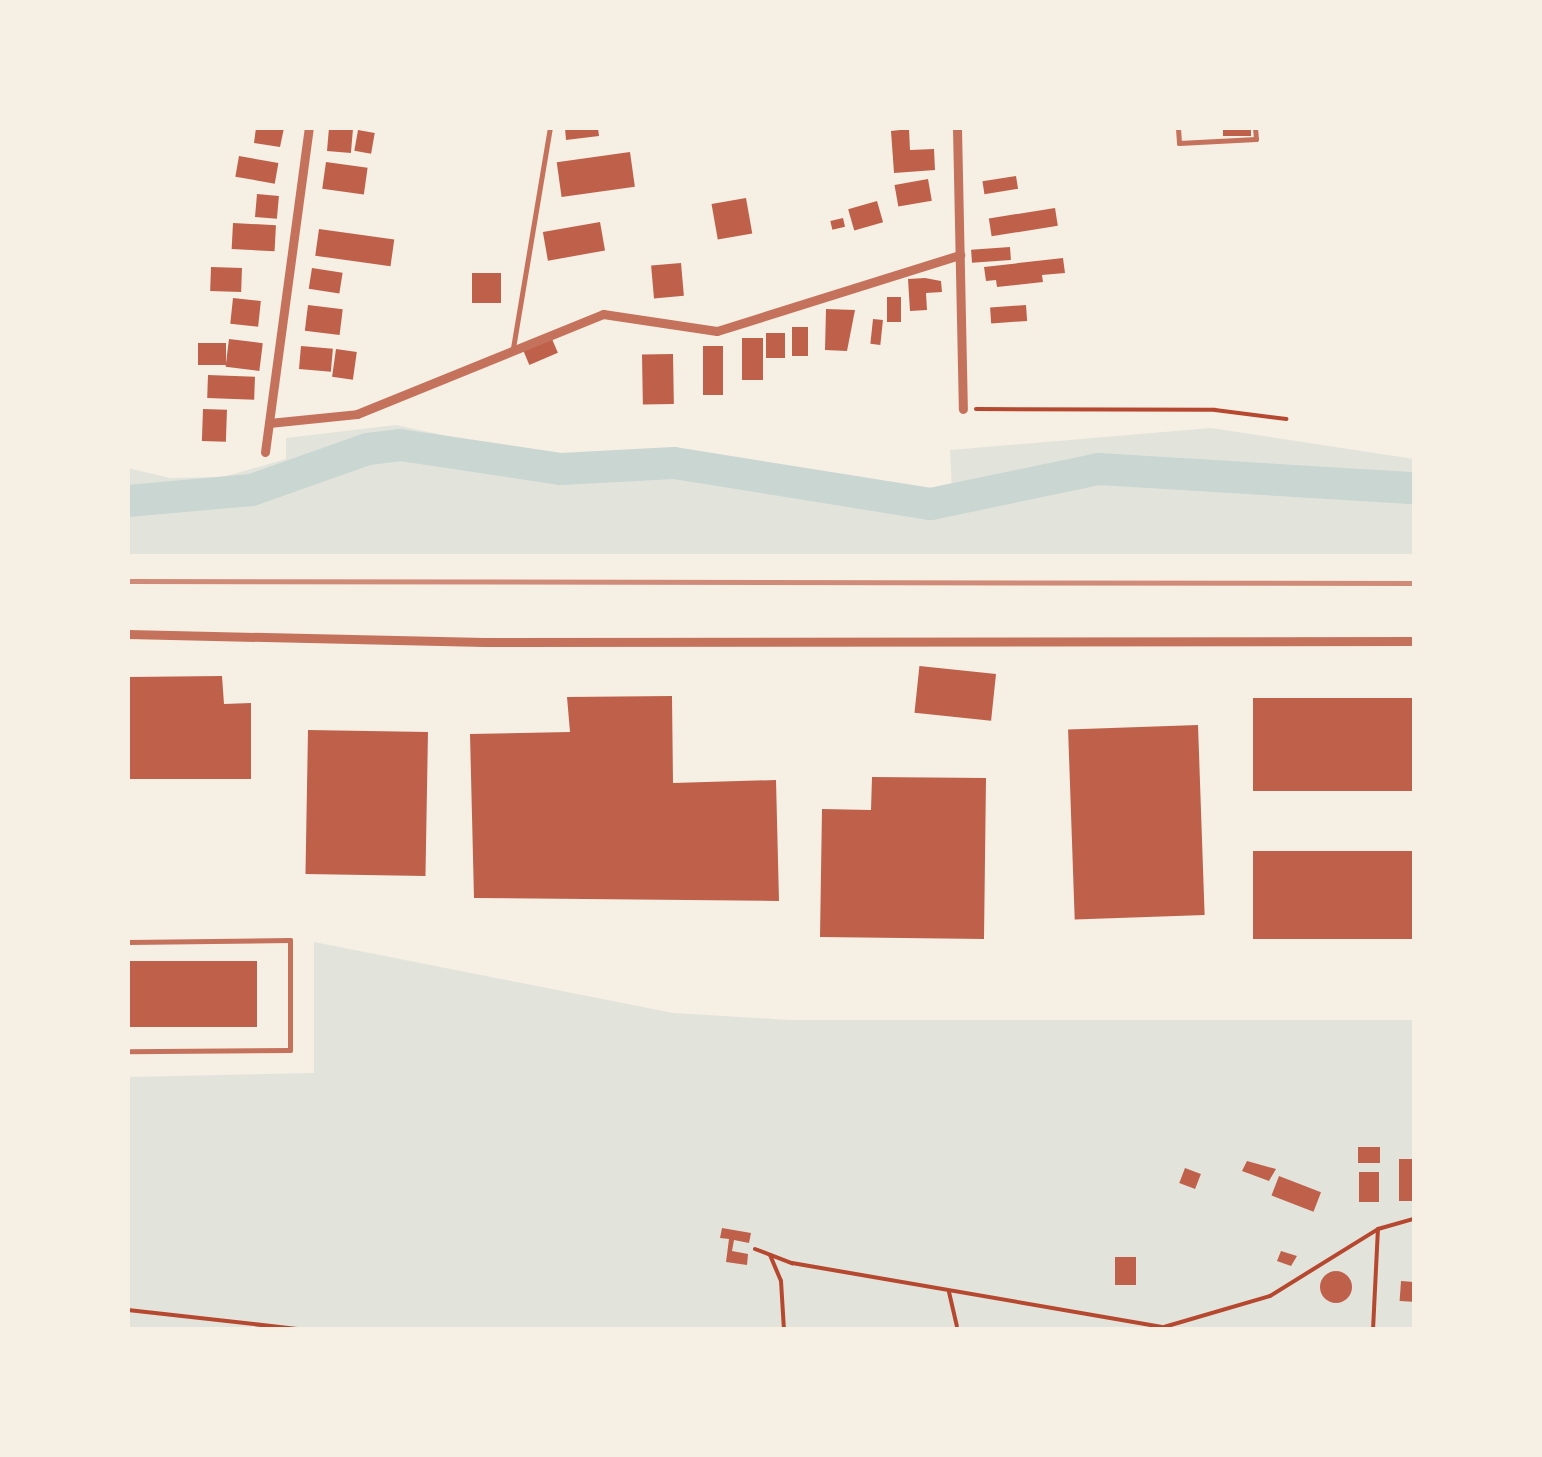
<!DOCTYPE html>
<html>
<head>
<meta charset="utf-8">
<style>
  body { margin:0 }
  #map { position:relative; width:1542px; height:1457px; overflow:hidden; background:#f6efe4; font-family:Helvetica,sans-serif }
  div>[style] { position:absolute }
  .green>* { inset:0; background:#e2e4dc }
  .stream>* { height:5px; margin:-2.5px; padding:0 2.5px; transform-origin:2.5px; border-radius:2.5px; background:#c9d6d2 }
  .river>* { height:32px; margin:-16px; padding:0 16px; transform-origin:16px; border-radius:16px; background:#c9d6d2 }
  .building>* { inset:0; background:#bf614a; transform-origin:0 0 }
  .round { border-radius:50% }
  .path>* { height:4px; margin:-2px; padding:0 2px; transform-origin:2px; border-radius:2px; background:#b5482f }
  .service>* { height:5px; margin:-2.5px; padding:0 2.5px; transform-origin:2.5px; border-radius:2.5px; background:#c5725c }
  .minor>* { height:9px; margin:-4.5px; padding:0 4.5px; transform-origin:4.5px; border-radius:4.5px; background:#c5725c }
  .rail>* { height:5px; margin:-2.5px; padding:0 2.5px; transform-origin:2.5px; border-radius:2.5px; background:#cf8b77 }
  span { translate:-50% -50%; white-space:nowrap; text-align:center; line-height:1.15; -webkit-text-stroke:9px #f6efe4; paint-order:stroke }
  .frame { position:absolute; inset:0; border:130px solid #f6efe4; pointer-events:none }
</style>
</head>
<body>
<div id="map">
  <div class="green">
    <div style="clip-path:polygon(396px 425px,554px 459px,712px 457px,914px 493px,952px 493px,950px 450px,1211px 428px,1414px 459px,1414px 554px,128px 554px,128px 468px,170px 478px,223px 477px,286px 459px,286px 438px)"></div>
    <div style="clip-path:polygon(314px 942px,673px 1013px,790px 1020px,1414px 1020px,1414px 1329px,128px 1330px,128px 1077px,314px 1073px)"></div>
  </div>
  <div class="stream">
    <div style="left:128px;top:487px;width:30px;rotate:24deg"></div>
  </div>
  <div class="river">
    <div style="left:128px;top:501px;width:124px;rotate:-5.1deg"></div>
    <div style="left:252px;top:490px;width:123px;rotate:-19.5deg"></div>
    <div style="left:368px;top:449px;width:32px;rotate:-7deg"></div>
    <div style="left:400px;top:445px;width:163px;rotate:8.5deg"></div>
    <div style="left:561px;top:469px;width:113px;rotate:-3deg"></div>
    <div style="left:674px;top:463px;width:260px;rotate:9.1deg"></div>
    <div style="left:931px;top:504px;width:172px;rotate:-11.8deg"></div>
    <div style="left:1099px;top:469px;width:316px;rotate:3.5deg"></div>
  </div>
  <div class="building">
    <div style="clip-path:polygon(256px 128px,284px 128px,280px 147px,254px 143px)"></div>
    <div style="left:329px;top:128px;width:24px;height:23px;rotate:5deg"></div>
    <div style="clip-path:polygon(565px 128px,598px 128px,599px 136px,566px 140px)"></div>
    <div style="left:1223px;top:128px;width:28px;height:8px"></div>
    <div style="clip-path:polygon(909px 129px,910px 150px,934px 149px,935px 170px,894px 173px,891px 131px)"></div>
    <div style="left:358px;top:130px;width:17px;height:21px;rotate:10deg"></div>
    <div style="left:630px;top:152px;width:35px;height:74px;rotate:82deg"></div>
    <div style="left:239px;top:156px;width:40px;height:21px;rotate:10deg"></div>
    <div style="left:326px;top:162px;width:42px;height:27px;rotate:8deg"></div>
    <div style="left:1016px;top:176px;width:13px;height:34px;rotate:81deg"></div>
    <div style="left:928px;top:179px;width:22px;height:34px;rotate:80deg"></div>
    <div style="left:257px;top:194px;width:22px;height:23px;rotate:5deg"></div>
    <div style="left:746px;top:198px;width:36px;height:35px;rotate:80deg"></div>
    <div style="left:877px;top:201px;width:22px;height:30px;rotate:74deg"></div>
    <div style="left:1055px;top:208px;width:18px;height:67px;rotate:81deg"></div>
    <div style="left:843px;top:218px;width:9px;height:13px;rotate:77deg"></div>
    <div style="left:600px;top:222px;width:29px;height:58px;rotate:80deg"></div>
    <div style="left:233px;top:223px;width:43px;height:26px;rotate:3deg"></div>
    <div style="left:319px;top:229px;width:76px;height:27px;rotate:8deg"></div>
    <div style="left:1010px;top:247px;width:13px;height:39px;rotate:86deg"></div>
    <div style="clip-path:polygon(1063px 258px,1065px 273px,1042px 275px,1043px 282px,997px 287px,996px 280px,986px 281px,984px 267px)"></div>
    <div style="left:681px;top:263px;width:33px;height:30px;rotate:85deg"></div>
    <div style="left:211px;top:267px;width:31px;height:24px;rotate:2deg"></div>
    <div style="left:312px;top:268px;width:31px;height:21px;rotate:9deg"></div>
    <div style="left:472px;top:273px;width:29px;height:30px"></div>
    <div style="clip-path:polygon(925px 278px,941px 281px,942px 292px,926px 293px,927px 310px,910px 311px,908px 279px)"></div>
    <div style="left:887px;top:297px;width:14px;height:25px"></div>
    <div style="left:233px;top:298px;width:28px;height:26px;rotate:6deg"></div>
    <div style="left:308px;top:305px;width:35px;height:26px;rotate:7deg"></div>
    <div style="left:1026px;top:305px;width:16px;height:36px;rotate:86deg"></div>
    <div style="clip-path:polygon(826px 309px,855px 310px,847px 351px,825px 350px)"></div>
    <div style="left:873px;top:319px;width:10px;height:25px;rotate:6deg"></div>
    <div style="left:792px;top:327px;width:16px;height:29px"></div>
    <div style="left:785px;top:333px;width:25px;height:19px;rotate:90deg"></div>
    <div style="left:742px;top:338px;width:21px;height:42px"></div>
    <div style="left:229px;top:339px;width:34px;height:28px;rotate:7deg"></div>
    <div style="left:552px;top:339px;width:15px;height:31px;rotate:67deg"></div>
    <div style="left:198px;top:343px;width:28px;height:22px"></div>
    <div style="left:301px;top:346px;width:32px;height:23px;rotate:5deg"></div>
    <div style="left:703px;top:346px;width:20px;height:49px"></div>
    <div style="left:336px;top:349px;width:21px;height:28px;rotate:8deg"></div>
    <div style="left:673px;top:354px;width:50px;height:31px;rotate:89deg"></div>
    <div style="left:208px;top:375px;width:47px;height:23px;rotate:2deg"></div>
    <div style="left:203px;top:409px;width:24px;height:32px;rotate:2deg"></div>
    <div style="left:996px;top:674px;width:47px;height:77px;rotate:96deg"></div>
    <div style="clip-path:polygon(222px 676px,224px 704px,251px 703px,251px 779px,128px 779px,128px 677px)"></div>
    <div style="clip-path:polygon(672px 696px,673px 783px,776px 780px,779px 901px,474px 898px,470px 734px,570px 732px,567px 697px)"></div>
    <div style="left:1414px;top:698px;width:93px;height:161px;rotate:90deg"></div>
    <div style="left:1198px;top:725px;width:190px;height:130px;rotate:88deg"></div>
    <div style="left:308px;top:730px;width:120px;height:144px;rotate:1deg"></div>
    <div style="clip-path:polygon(872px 777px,986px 778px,984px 939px,820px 937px,822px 809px,871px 810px)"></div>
    <div style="left:1414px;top:851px;width:88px;height:161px;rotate:90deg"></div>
    <div style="left:128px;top:961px;width:129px;height:66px"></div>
    <div style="left:1358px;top:1147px;width:22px;height:16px"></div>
    <div style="left:1399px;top:1159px;width:13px;height:42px"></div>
    <div style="clip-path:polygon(1247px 1161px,1276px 1169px,1269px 1181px,1242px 1171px)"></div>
    <div style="left:1185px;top:1168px;width:17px;height:16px;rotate:21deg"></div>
    <div style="left:1359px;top:1172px;width:20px;height:30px"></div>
    <div style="left:1279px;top:1176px;width:45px;height:21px;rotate:21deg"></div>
    <div style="clip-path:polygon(722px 1228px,751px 1233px,749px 1243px,734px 1240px,732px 1251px,748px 1254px,747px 1265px,726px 1262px,729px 1239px,720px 1238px)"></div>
    <div style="clip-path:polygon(1281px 1251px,1297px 1256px,1291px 1266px,1277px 1261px)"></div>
    <div style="left:1115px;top:1257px;width:21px;height:28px"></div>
    <div class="round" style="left:1320px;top:1271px;width:32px;height:32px"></div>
    <div style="left:1401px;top:1281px;width:13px;height:20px;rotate:4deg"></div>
  </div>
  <div class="path">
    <div style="left:976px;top:409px;width:239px;rotate:0.2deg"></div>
    <div style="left:1215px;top:410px;width:72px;rotate:7.2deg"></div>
    <div style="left:755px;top:1249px;width:40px;rotate:21deg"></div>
    <div style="left:792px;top:1263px;width:377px;rotate:9.8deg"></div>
    <div style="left:1164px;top:1327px;width:110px;rotate:-16.3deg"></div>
    <div style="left:1270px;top:1296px;width:127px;rotate:-31.8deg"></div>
    <div style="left:1378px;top:1229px;width:37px;rotate:-16deg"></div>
    <div style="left:770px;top:1255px;width:28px;rotate:67deg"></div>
    <div style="left:781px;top:1281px;width:49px;rotate:86.5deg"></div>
    <div style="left:949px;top:1292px;width:35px;rotate:77deg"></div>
    <div style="left:128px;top:1310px;width:179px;rotate:6.4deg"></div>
    <div style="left:1373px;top:1330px;width:101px;rotate:-87.2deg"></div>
  </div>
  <div class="service">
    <div style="left:1178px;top:128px;width:15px;rotate:86deg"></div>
    <div style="left:1179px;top:143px;width:77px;rotate:-3deg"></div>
    <div style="left:1256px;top:139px;width:11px;rotate:-95deg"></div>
    <div style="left:513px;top:348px;width:223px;rotate:-80.5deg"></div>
    <div style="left:128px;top:942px;width:162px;rotate:-0.7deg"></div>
    <div style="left:290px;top:940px;width:110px;rotate:90deg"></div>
    <div style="left:290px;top:1050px;width:162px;rotate:179.6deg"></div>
  </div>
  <div class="minor">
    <div style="left:957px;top:128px;width:281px;rotate:88.8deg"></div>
    <div style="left:269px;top:423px;width:88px;rotate:-5.8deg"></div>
    <div style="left:357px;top:414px;width:266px;rotate:-22.1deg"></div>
    <div style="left:603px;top:314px;width:115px;rotate:8.5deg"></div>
    <div style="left:717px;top:331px;width:255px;rotate:-17.4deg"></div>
    <div style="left:265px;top:452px;width:327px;rotate:-82.3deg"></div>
    <div style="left:128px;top:634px;width:356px;rotate:1.3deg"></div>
    <div style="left:484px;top:642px;width:930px;rotate:-0.06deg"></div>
  </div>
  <div class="rail">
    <div style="left:128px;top:581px;width:1286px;rotate:0.09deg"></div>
  </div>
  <div class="frame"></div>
</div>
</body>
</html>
